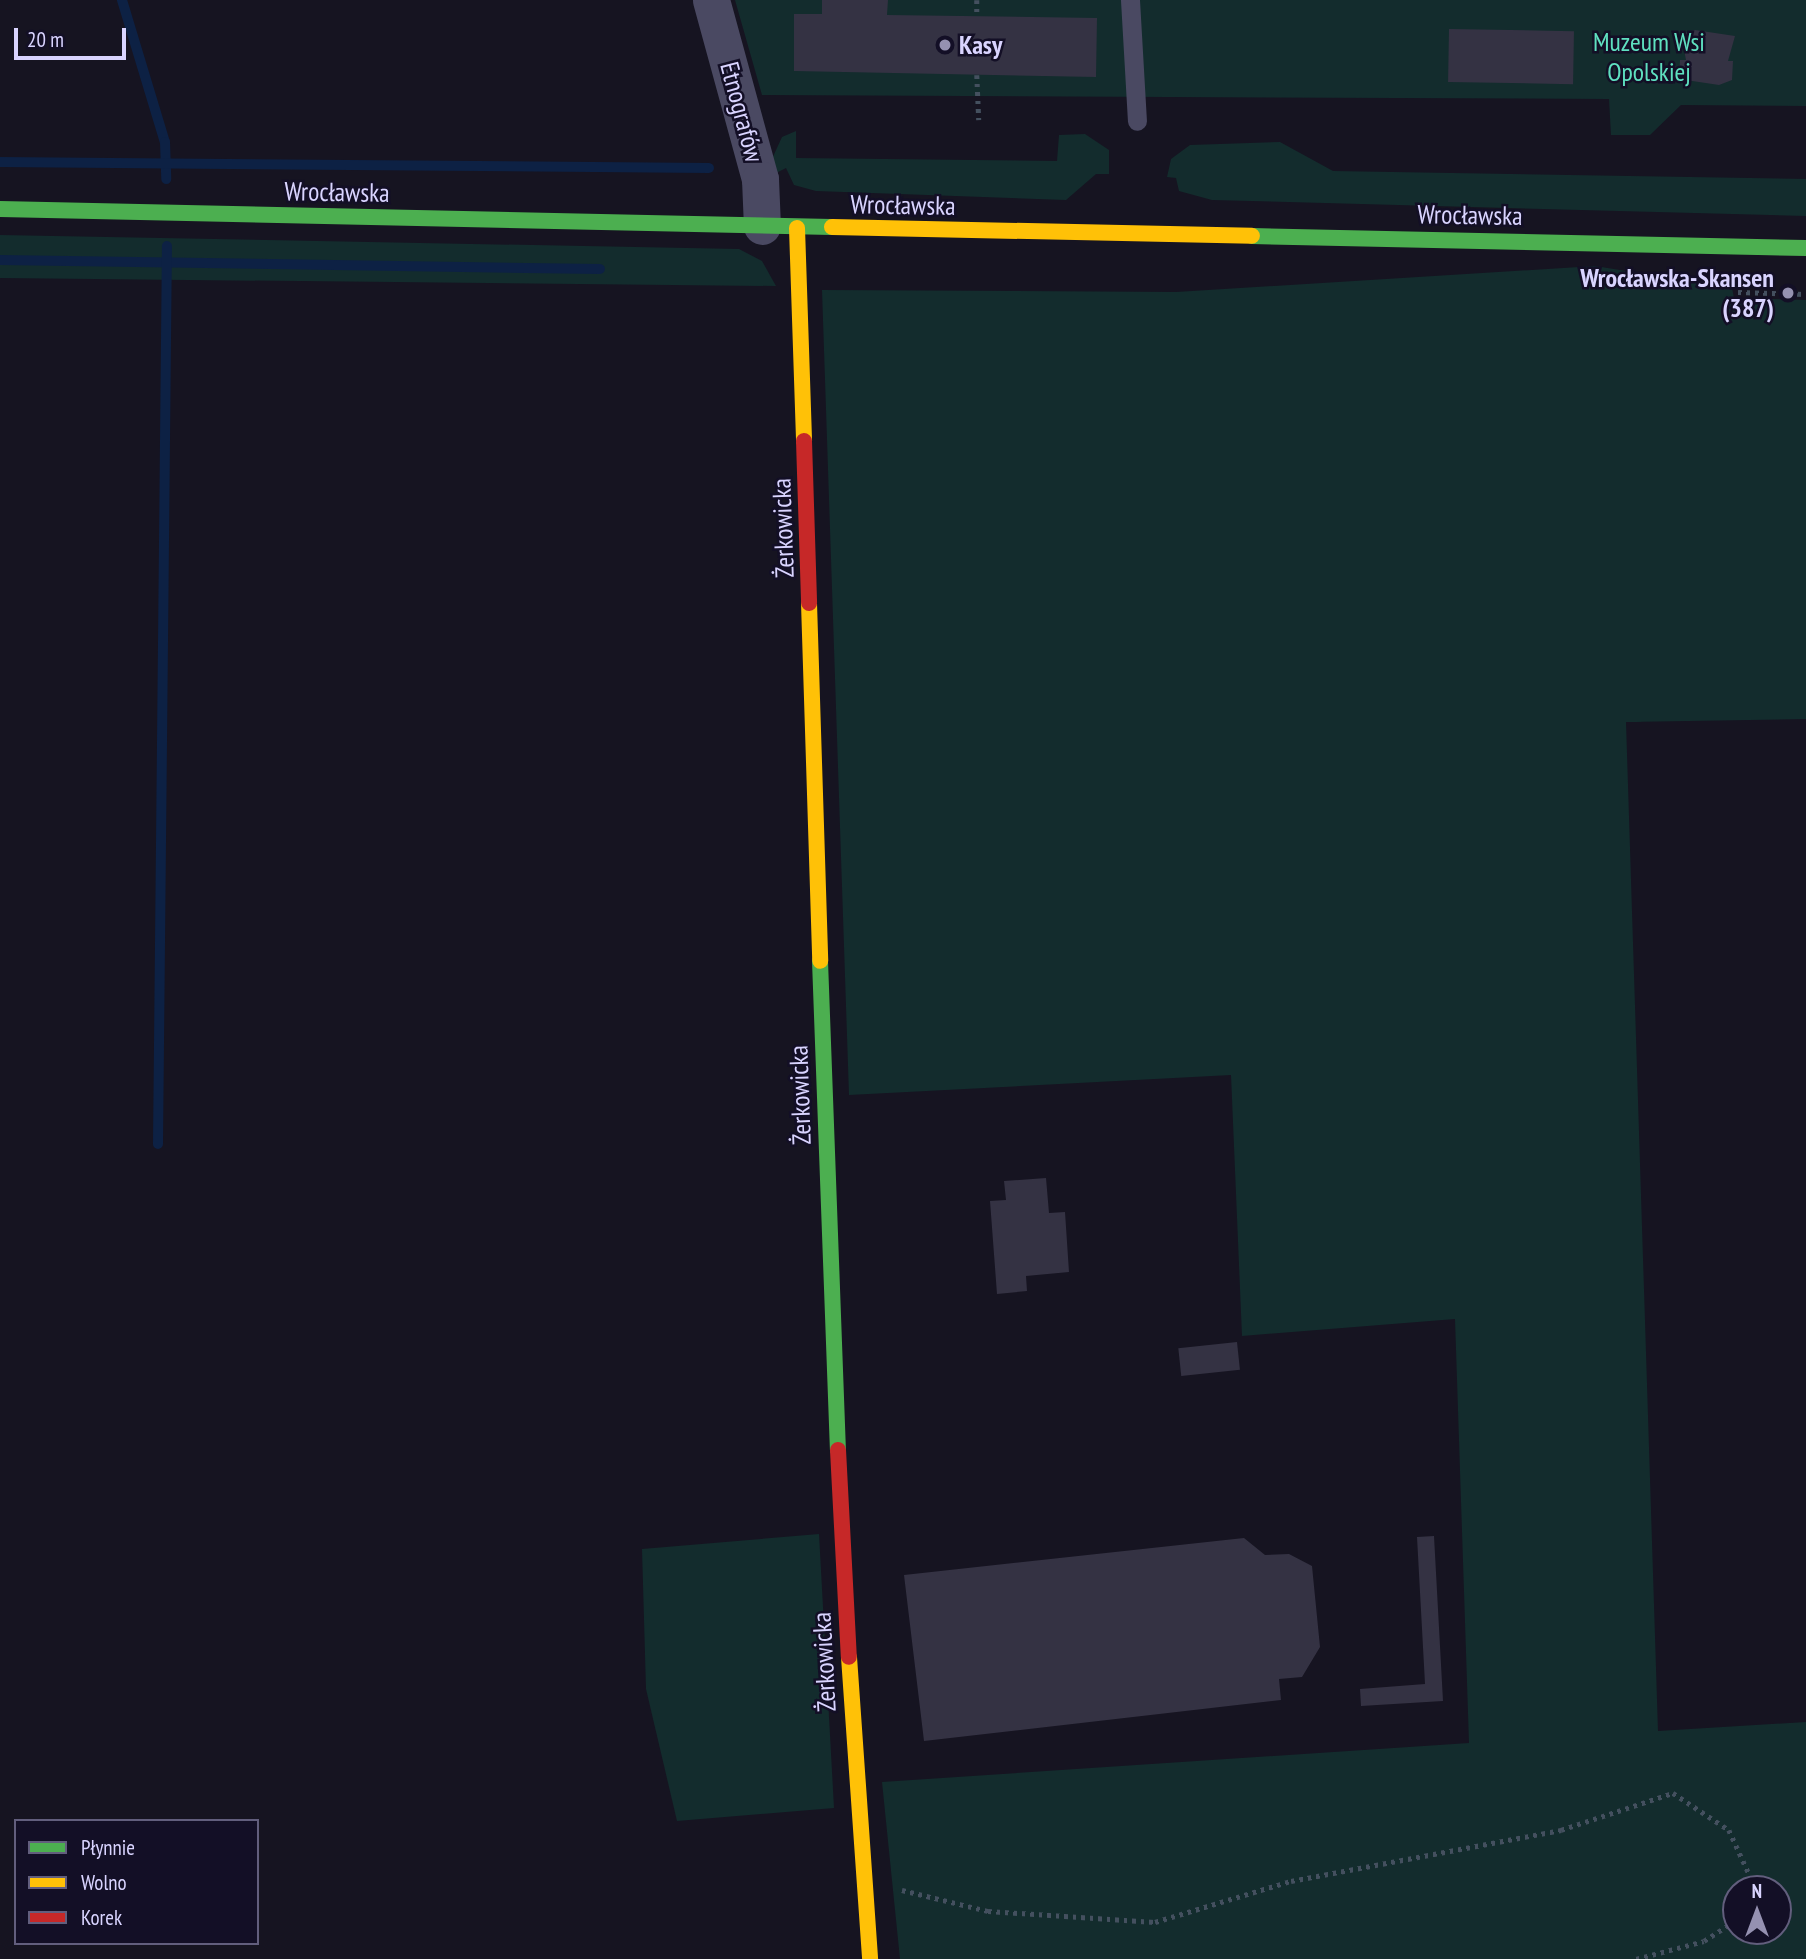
<!DOCTYPE html>
<html>
<head>
<meta charset="utf-8">
<style>
  body { margin:0 }
  #map { position:relative; width:1806px; height:1959px; overflow:hidden; background:#161421; font-family:"PT Sans Narrow",sans-serif }
  div>[style] { position:absolute }
  .green>* { inset:0; background:#132c2d }
  .stream>* { height:10px; margin:-5px; padding:0 5px; transform-origin:5px; border-radius:5px; background:#0d2144 }
  .building>* { inset:0; background:#343243; transform-origin:0 0 }
  .path>* { height:4.5px; margin-top:-2.25px; transform-origin:0; background:repeating-linear-gradient(90deg,#44505f 0 3.5px,transparent 0 8.5px) }
  .lane>* { height:19px; margin:-9.5px; padding:0 9.5px; transform-origin:9.5px; border-radius:9.5px; background:#4a4962 }
  .street>* { height:37px; margin:-18.5px; padding:0 18.5px; transform-origin:18.5px; border-radius:18.5px; background:#4a4962 }
  .fast>* { height:16px; margin:-8px; padding:0 8px; transform-origin:8px; border-radius:8px; background:#4caf50 }
  .slow>* { height:16px; margin:-8px; padding:0 8px; transform-origin:8px; border-radius:8px; background:#ffc107 }
  .jam>* { height:16px; margin:-8px; padding:0 8px; transform-origin:8px; border-radius:8px; background:#c62828 }
  .dots>* { width:19px; height:19px; translate:-50% -50%; box-sizing:border-box; border:4px solid #130f26; border-radius:50% }
  span { translate:-50% -50%; white-space:nowrap; text-align:center; line-height:1.15; -webkit-text-stroke:5px #130f26; paint-order:stroke }
  .park-label { font-size:26px; color:#5fe0c0 }
  .poi-label { font-size:26px; color:#d9d4ff; font-weight:700 }
  .left { translate:0 -50%; text-align:left }
  .right { translate:-100% -50%; text-align:right }
  .street-label { font-size:26px; color:#d9d4ff }
  .legend { position:absolute; left:14px; top:1819px; width:245px; height:126px; box-sizing:border-box; background:#130f26; border:2px solid #625e7d; margin:0; padding:9px 12px; list-style:none; font-size:21px; color:#d9d4ff }
  .legend li { display:flex; align-items:center; gap:14px; height:35px }
  .legend b { width:35px; border:2px solid #625e7d }
  .north { position:absolute; left:1722px; top:1875px; width:70px; height:70px; box-sizing:border-box; background:#130f26; border:2px solid #625e7d; border-radius:50%; rotate:0deg; font-size:19px; font-weight:700; line-height:28px; text-align:center; color:#d9d4ff }
  .north::after { content:''; display:block; margin:auto; width:24px; height:32px; background:#9591b1; clip-path:polygon(50% 0,100% 100%,50% 72%,0 100%) }
  .scale { position:absolute; left:14px; top:28px; width:112px; height:32px; box-sizing:border-box; border:4px solid #d9d4ff; border-top:0; padding-left:9px; font-size:21px; line-height:24px; white-space:nowrap; color:#d9d4ff; -webkit-text-stroke:5px #130f26; paint-order:stroke }
</style>
</head>
<body>
<div id="map">
  <div class="green">
    <div style="clip-path:polygon(735px 0,1806px 0,1806px 106px,1681px 105px,1650px 135px,1611px 135px,1609px 99px,762px 95px)"></div>
    <div style="clip-path:polygon(796px 131px,796px 158px,1057px 161px,1059px 135px,1085px 134px,1109px 150px,1109px 174px,1096px 174px,1066px 200px,816px 191px,794px 185px,786px 168px,776px 173px,771px 161px,782px 137px)"></div>
    <div style="clip-path:polygon(1280px 142px,1333px 171px,1806px 179px,1806px 216px,1212px 200px,1179px 191px,1176px 178px,1167px 177px,1171px 159px,1190px 145px)"></div>
    <div style="clip-path:polygon(0 235px,739px 249px,762px 261px,776px 286px,0 278px)"></div>
    <div style="clip-path:polygon(evenodd,1595px 266px,1732px 288px,1734px 298px,1806px 300px,1806px 719px,1626px 722px,1658px 1731px,1806px 1722px,1806px 1959px,900px 1959px,882px 1782px,1469px 1743px,1455px 1319px,1242px 1336px,1231px 1075px,849px 1095px,822px 290px,1176px 292px,1595px 266px,1736px 1889px,1778px 1889px,1778px 1931px,1736px 1931px,1736px 1889px)"></div>
    <div style="clip-path:polygon(819px 1534px,834px 1808px,677px 1821px,646px 1689px,642px 1549px)"></div>
  </div>
  <div class="stream">
    <div style="left:122px;top:0;width:148px;rotate:73.2deg"></div>
    <div style="left:165px;top:142px;width:37px;rotate:88deg"></div>
    <div style="left:0;top:162px;width:709px;rotate:0.48deg"></div>
    <div style="left:0;top:260px;width:600px;rotate:0.86deg"></div>
    <div style="left:158px;top:1144px;width:898px;rotate:-89.43deg"></div>
  </div>
  <div class="building">
    <div style="clip-path:polygon(822px 0,888px 0,887px 15px,1097px 18px,1096px 77px,794px 71px,794px 14px,822px 14px)"></div>
    <div style="left:1449px;top:29px;width:125px;height:53px;rotate:1deg"></div>
    <div style="clip-path:polygon(1695px 30px,1735px 36px,1728px 61px,1733px 61px,1732px 80px,1719px 85px,1679px 79px,1680px 60px,1686px 60px,1681px 34px)"></div>
    <div style="clip-path:polygon(1046px 1178px,1049px 1213px,1065px 1212px,1069px 1272px,1026px 1276px,1027px 1291px,997px 1294px,990px 1201px,1006px 1200px,1004px 1181px)"></div>
    <div style="left:1237px;top:1342px;width:28px;height:59px;rotate:84deg"></div>
    <div style="clip-path:polygon(1434px 1536px,1443px 1701px,1361px 1706px,1360px 1689px,1425px 1684px,1417px 1537px)"></div>
    <div style="clip-path:polygon(1244px 1538px,1265px 1555px,1289px 1554px,1312px 1566px,1320px 1647px,1302px 1677px,1279px 1679px,1281px 1700px,924px 1741px,904px 1575px)"></div>
  </div>
  <div class="path">
    <div style="left:977px;top:0;width:16px;rotate:90deg"></div>
    <div style="left:977px;top:75px;width:45px;rotate:87.5deg"></div>
    <div style="left:1738px;top:292px;width:68px;rotate:1.7deg"></div>
    <div style="left:902px;top:1890px;width:89px;rotate:13.7deg"></div>
    <div style="left:988px;top:1911px;width:167px;rotate:3.8deg"></div>
    <div style="left:1155px;top:1922px;width:142px;rotate:-16.8deg"></div>
    <div style="left:1291px;top:1881px;width:275px;rotate:-10.7deg"></div>
    <div style="left:1561px;top:1830px;width:118px;rotate:-18.3deg"></div>
    <div style="left:1673px;top:1793px;width:67px;rotate:33.5deg"></div>
    <div style="left:1729px;top:1830px;width:65px;rotate:65.4deg"></div>
    <div style="left:1636px;top:1959px;width:70px;rotate:-14.8deg"></div>
    <div style="left:1704px;top:1941px;width:38px;rotate:-33deg"></div>
  </div>
  <div class="lane">
    <div style="left:1130px;top:0;width:121px;rotate:86.7deg"></div>
  </div>
  <div class="street">
    <div style="left:711px;top:0;width:186px;rotate:74.7deg"></div>
    <div style="left:760px;top:179px;width:47px;rotate:87.6deg"></div>
  </div>
  <div class="fast">
    <div style="left:0;top:209px;width:832px;rotate:1.24deg"></div>
    <div style="left:1252px;top:236px;width:554px;rotate:1.24deg"></div>
    <div style="left:820px;top:961px;width:489px;rotate:87.9deg"></div>
  </div>
  <div class="slow">
    <div style="left:832px;top:227px;width:420px;rotate:1.2deg"></div>
    <div style="left:797px;top:228px;width:213px;rotate:88.1deg"></div>
    <div style="left:809px;top:603px;width:358px;rotate:88.2deg"></div>
    <div style="left:849px;top:1657px;width:303px;rotate:86deg"></div>
  </div>
  <div class="jam">
    <div style="left:804px;top:441px;width:162px;rotate:88.2deg"></div>
    <div style="left:838px;top:1450px;width:207px;rotate:87deg"></div>
  </div>
  <div class="dots">
    <div style="left:945px;top:45px;background:#9591b1"></div>
    <div style="left:1788px;top:293px;background:#9591b1"></div>
  </div>
  <div class="park-label">
    <span style="left:1649px;top:57px">Muzeum Wsi<br>Opolskiej</span>
  </div>
  <div class="poi-label">
    <span class="left" style="left:959px;top:45px">Kasy</span>
    <span class="right" style="left:1774px;top:293px">Wrocławska-Skansen<br>(387)</span>
  </div>
  <div class="street-label">
    <span style="left:742px;top:112px;rotate:75deg">Etnografów</span>
    <span style="left:337px;top:192px;rotate:1deg">Wrocławska</span>
    <span style="left:903px;top:205px;rotate:1deg">Wrocławska</span>
    <span style="left:1470px;top:215px;rotate:1deg">Wrocławska</span>
    <span style="left:783px;top:528px;rotate:-92deg">Żerkowicka</span>
    <span style="left:800px;top:1095px;rotate:-92deg">Żerkowicka</span>
    <span style="left:824px;top:1662px;rotate:-93deg">Żerkowicka</span>
  </div>
  <ul class="legend">
  <li><b style="height:9px;background:#4caf50"></b>Płynnie</li>
  <li><b style="height:9px;background:#ffc107"></b>Wolno</li>
  <li><b style="height:9px;background:#c62828"></b>Korek</li>
  </ul>
  <div class="north">N</div>
  <div class="scale">20 m</div>
</div>
</body>
</html>
